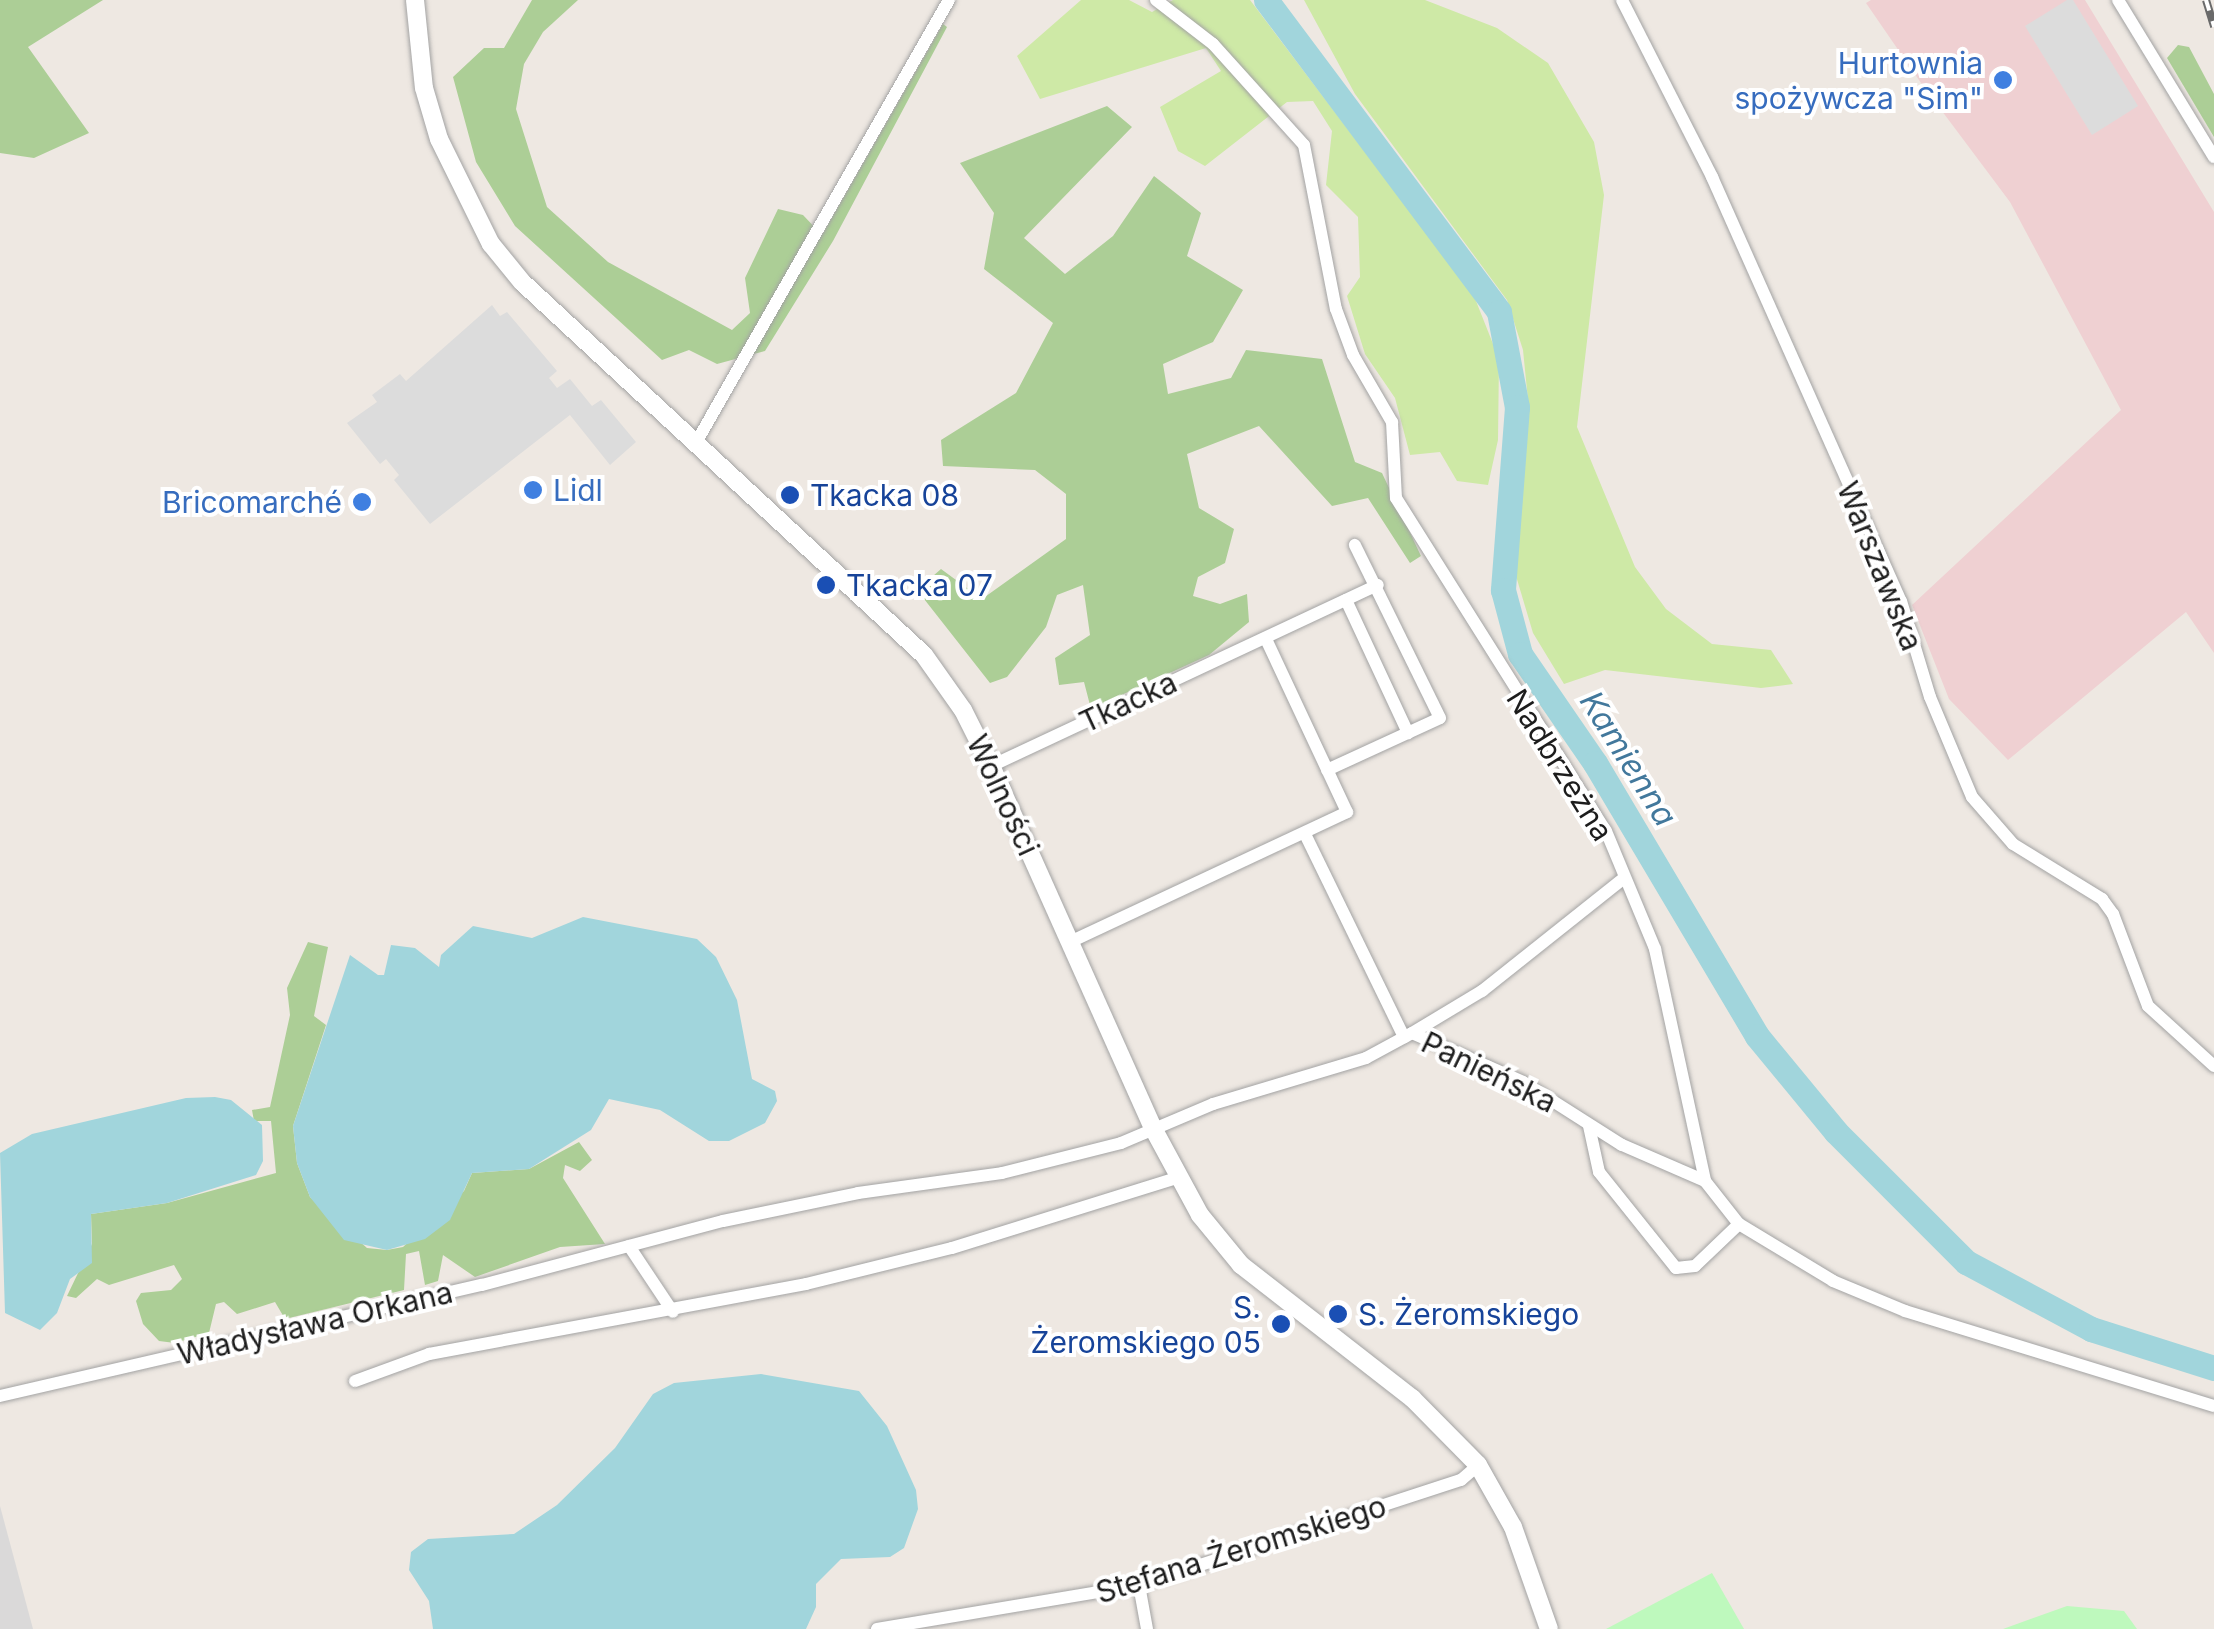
<!DOCTYPE html>
<html>
<head>
<meta charset="utf-8">
<style>
  body { margin:0 }
  #map { position:relative; width:2214px; height:1629px; overflow:hidden; background:#eee8e2; font-family:Inter,sans-serif }
  div>[style] { position:absolute }
  .residential>* { inset:0; background:#dad9d9 }
  .commercial>* { inset:0; background:#efd0d2 }
  .grass>* { inset:0; background:#cee9a6 }
  .forest>* { inset:0; background:#acce96 }
  .park>* { inset:0; background:#bef9bd }
  .parking>* { inset:0; background:#dcdcdc }
  .water>* { inset:0; background:#a1d5dc }
  .river>* { height:25px; margin:-12.5px; padding:0 12.5px; transform-origin:12.5px; border-radius:12.5px; background:#a1d5dc }
  .roads { filter:drop-shadow(0 0 2px #a3a3a3) drop-shadow(0 0 2px #a3a3a3) }
  .minor>* { height:12px; margin:-6px; padding:0 6px; transform-origin:6px; border-radius:6px; background:#fff }
  .tertiary>* { height:18px; margin:-9px; padding:0 9px; transform-origin:9px; border-radius:9px; background:#fff }
  .rail>* { height:8px; margin-top:-4px; transform-origin:0; background:repeating-linear-gradient(90deg,#fff 0 11px,#6a6a6a 0 22px); box-sizing:border-box; border-block:2px solid #6a6a6a }
  .dots>* { width:28px; height:28px; translate:-50% -50%; box-sizing:border-box; border:5px solid #fff; border-radius:50% }
  span { translate:-50% -50%; white-space:nowrap; text-align:center; line-height:1.15; -webkit-text-stroke:8px #fff; paint-order:stroke }
  .shop-label { font-size:30px; color:#366cbe }
  .right { translate:-100% -50%; text-align:right }
  .left { translate:0 -50%; text-align:left }
  .transit-label { font-size:30px; color:#164399 }
  .street-label { font-size:30px; color:#1c1c1c }
  .water-label { font-size:32px; color:#42789c; font-style:italic }
</style>
</head>
<body>
<div id="map">
  <div class="residential">
    <div style="clip-path:polygon(0 1506px,33px 1629px,0 1629px)"></div>
  </div>
  <div class="commercial">
    <div style="clip-path:polygon(1871px 0,2085px 0,2214px 212px,2214px 653px,2186px 612px,2008px 760px,1949px 699px,1912px 605px,2121px 410px,2010px 202px,1921px 83px,1866px 3px)"></div>
  </div>
  <div class="grass">
    <div style="clip-path:polygon(1081px 0,1129px 0,1152px 12px,1173px 0,1250px 0,1474px 296px,1499px 359px,1498px 440px,1488px 485px,1457px 481px,1440px 452px,1410px 455px,1395px 398px,1365px 354px,1347px 296px,1360px 277px,1358px 217px,1326px 185px,1332px 131px,1313px 101px,1287px 102px,1205px 166px,1178px 151px,1160px 107px,1221px 71px,1206px 48px,1040px 99px,1017px 56px)"></div>
    <div style="clip-path:polygon(1304px 0,1425px 0,1497px 28px,1548px 63px,1594px 142px,1604px 195px,1577px 427px,1635px 567px,1666px 609px,1712px 644px,1771px 650px,1793px 684px,1761px 688px,1605px 670px,1564px 684px,1533px 633px,1516px 576px,1528px 400px,1523px 350px,1507px 300px,1355px 94px)"></div>
  </div>
  <div class="forest">
    <div style="clip-path:polygon(0 0,103px 0,28px 47px,89px 133px,34px 158px,0 153px)"></div>
    <div style="clip-path:polygon(532px 0,578px 0,543px 32px,524px 64px,516px 109px,547px 207px,608px 262px,732px 330px,750px 313px,745px 278px,778px 209px,803px 215px,822px 235px,943px 24px,947px 27px,833px 241px,765px 351px,717px 364px,689px 350px,662px 360px,515px 226px,476px 162px,453px 77px,484px 48px,504px 48px)"></div>
    <div style="clip-path:polygon(2178px 45px,2189px 47px,2214px 94px,2214px 137px,2167px 58px)"></div>
    <div style="clip-path:polygon(1107px 106px,1132px 127px,1024px 238px,1065px 274px,1113px 236px,1154px 176px,1201px 213px,1187px 256px,1243px 290px,1213px 342px,1163px 364px,1168px 394px,1231px 378px,1246px 350px,1322px 359px,1355px 462px,1382px 473px,1421px 556px,1410px 563px,1368px 498px,1332px 506px,1259px 426px,1187px 454px,1199px 508px,1234px 529px,1225px 563px,1198px 577px,1193px 596px,1220px 604px,1247px 594px,1249px 622px,1209px 655px,1091px 709px,1084px 682px,1059px 685px,1055px 658px,1090px 635px,1083px 585px,1057px 595px,1046px 627px,1007px 677px,990px 683px,917px 590px,941px 569px,982px 599px,1066px 539px,1066px 494px,1035px 470px,943px 466px,941px 440px,1016px 393px,1053px 323px,984px 269px,994px 213px,960px 163px)"></div>
    <div style="clip-path:polygon(308px 942px,328px 947px,314px 1016px,326px 1025px,293px 1126px,297px 1163px,310px 1197px,367px 1248px,387px 1250px,403px 1247px,464px 1191px,472px 1173px,529px 1169px,579px 1142px,592px 1160px,580px 1171px,565px 1165px,563px 1178px,605px 1244px,560px 1247px,475px 1277px,443px 1255px,438px 1281px,425px 1285px,419px 1251px,406px 1254px,404px 1290px,285px 1319px,275px 1302px,237px 1314px,224px 1302px,216px 1304px,209px 1333px,175px 1343px,159px 1341px,143px 1324px,136px 1301px,141px 1293px,171px 1290px,182px 1279px,174px 1265px,109px 1285px,97px 1279px,76px 1298px,67px 1296px,92px 1244px,91px 1214px,167px 1203px,276px 1173px,271px 1121px,254px 1121px,252px 1110px,270px 1107px,290px 1015px,287px 988px)"></div>
  </div>
  <div class="park">
    <div style="clip-path:polygon(1712px 1573px,1744px 1629px,1606px 1629px)"></div>
    <div style="clip-path:polygon(2067px 1606px,2124px 1611px,2137px 1629px,2003px 1629px)"></div>
  </div>
  <div class="parking">
    <div style="clip-path:polygon(2067px 0,2073px 0,2138px 106px,2092px 135px,2025px 26px)"></div>
    <div style="clip-path:polygon(492px 305px,500px 316px,507px 312px,557px 371px,549px 378px,557px 388px,570px 379px,592px 406px,601px 400px,636px 442px,610px 465px,570px 415px,430px 524px,394px 480px,399px 475px,386px 459px,380px 464px,347px 423px,377px 402px,372px 395px,400px 374px,406px 381px)"></div>
  </div>
  <div class="water">
    <div style="clip-path:polygon(583px 917px,697px 939px,716px 957px,737px 1000px,752px 1079px,775px 1091px,777px 1101px,765px 1123px,729px 1141px,709px 1141px,660px 1110px,609px 1099px,591px 1130px,529px 1169px,472px 1173px,450px 1220px,425px 1239px,387px 1250px,344px 1240px,310px 1197px,297px 1163px,293px 1126px,350px 955px,378px 975px,384px 975px,391px 945px,415px 948px,439px 967px,441px 955px,473px 926px,532px 938px)"></div>
    <div style="clip-path:polygon(215px 1097px,231px 1100px,262px 1125px,263px 1161px,256px 1175px,167px 1203px,91px 1214px,92px 1263px,70px 1279px,57px 1313px,40px 1330px,5px 1313px,0 1153px,32px 1134px,186px 1098px)"></div>
    <div style="clip-path:polygon(761px 1374px,859px 1391px,887px 1426px,916px 1490px,918px 1509px,904px 1548px,890px 1557px,841px 1559px,816px 1584px,816px 1607px,806px 1629px,433px 1629px,429px 1601px,409px 1570px,411px 1552px,428px 1539px,514px 1534px,557px 1505px,615px 1448px,653px 1394px,674px 1383px)"></div>
  </div>
  <div class="river">
    <div style="left:1266px;top:0;width:389px;rotate:53.2deg"></div>
    <div style="left:1499px;top:312px;width:97px;rotate:79.3deg"></div>
    <div style="left:1517px;top:407px;width:184px;rotate:94.4deg"></div>
    <div style="left:1503px;top:590px;width:66px;rotate:75.1deg"></div>
    <div style="left:1520px;top:654px;width:132px;rotate:55.5deg"></div>
    <div style="left:1595px;top:763px;width:317px;rotate:59.3deg"></div>
    <div style="left:1757px;top:1036px;width:124px;rotate:50.5deg"></div>
    <div style="left:1836px;top:1132px;width:184px;rotate:45deg"></div>
    <div style="left:1966px;top:1262px;width:142px;rotate:28.2deg"></div>
    <div style="left:2091px;top:1329px;width:129px;rotate:17.6deg"></div>
  </div>
  <div class="roads">
    <div class="minor">
      <div style="left:1156px;top:0;width:72px;rotate:37.7deg"></div>
      <div style="left:1213px;top:44px;width:136px;rotate:48deg"></div>
      <div style="left:1304px;top:145px;width:167px;rotate:79deg"></div>
      <div style="left:1336px;top:309px;width:49px;rotate:69.7deg"></div>
      <div style="left:1353px;top:355px;width:78px;rotate:59.8deg"></div>
      <div style="left:1392px;top:422px;width:76px;rotate:87deg"></div>
      <div style="left:1396px;top:498px;width:394px;rotate:57.8deg"></div>
      <div style="left:1606px;top:831px;width:128px;rotate:67.4deg"></div>
      <div style="left:1655px;top:949px;width:237px;rotate:77.8deg"></div>
      <div style="left:1705px;top:1181px;width:55px;rotate:51.7deg"></div>
      <div style="left:1739px;top:1224px;width:110px;rotate:31.2deg"></div>
      <div style="left:1833px;top:1281px;width:78px;rotate:22.6deg"></div>
      <div style="left:1905px;top:1311px;width:323px;rotate:17.1deg"></div>
      <div style="left:1622px;top:0;width:199px;rotate:63deg"></div>
      <div style="left:1712px;top:177px;width:464px;rotate:66deg"></div>
      <div style="left:1901px;top:601px;width:100px;rotate:73.2deg"></div>
      <div style="left:1930px;top:697px;width:108px;rotate:67.2deg"></div>
      <div style="left:1972px;top:797px;width:62px;rotate:48.9deg"></div>
      <div style="left:2013px;top:844px;width:105px;rotate:31.7deg"></div>
      <div style="left:2102px;top:899px;width:19px;rotate:54deg"></div>
      <div style="left:2113px;top:914px;width:98px;rotate:69.2deg"></div>
      <div style="left:2148px;top:1006px;width:89px;rotate:42.3deg"></div>
      <div style="left:2118px;top:0;width:184px;rotate:58.6deg"></div>
      <div style="left:697px;top:441px;width:508px;rotate:-60.26deg"></div>
      <div style="left:1346px;top:600px;width:147px;rotate:65deg"></div>
      <div style="left:991px;top:766px;width:427px;rotate:-25.1deg"></div>
      <div style="left:1327px;top:770px;width:124px;rotate:-24.7deg"></div>
      <div style="left:1440px;top:718px;width:193px;rotate:-116.2deg"></div>
      <div style="left:1305px;top:834px;width:226px;rotate:64deg"></div>
      <div style="left:1070px;top:942px;width:306px;rotate:-25.1deg"></div>
      <div style="left:1347px;top:812px;width:191px;rotate:-115.1deg"></div>
      <div style="left:1412px;top:1033px;width:82px;rotate:-31deg"></div>
      <div style="left:1482px;top:991px;width:180px;rotate:-38.5deg"></div>
      <div style="left:1589px;top:1126px;width:47px;rotate:77.7deg"></div>
      <div style="left:1599px;top:1172px;width:123px;rotate:51.3deg"></div>
      <div style="left:1676px;top:1268px;width:19px;rotate:-6deg"></div>
      <div style="left:1695px;top:1266px;width:61px;rotate:-43.7deg"></div>
      <div style="left:629px;top:1246px;width:79px;rotate:56.3deg"></div>
      <div style="left:355px;top:1381px;width:79px;rotate:-20deg"></div>
      <div style="left:429px;top:1354px;width:383px;rotate:-10.5deg"></div>
      <div style="left:806px;top:1284px;width:150px;rotate:-13.9deg"></div>
      <div style="left:952px;top:1248px;width:236px;rotate:-17.3deg"></div>
      <div style="left:0;top:1396px;width:495px;rotate:-13deg"></div>
      <div style="left:482px;top:1285px;width:249px;rotate:-14.9deg"></div>
      <div style="left:723px;top:1221px;width:138px;rotate:-11.7deg"></div>
      <div style="left:858px;top:1193px;width:145px;rotate:-7.9deg"></div>
      <div style="left:1002px;top:1173px;width:123px;rotate:-14.1deg"></div>
      <div style="left:1121px;top:1143px;width:100px;rotate:-23deg"></div>
      <div style="left:1213px;top:1104px;width:160px;rotate:-16.7deg"></div>
      <div style="left:1366px;top:1058px;width:52px;rotate:-28.5deg"></div>
      <div style="left:1412px;top:1033px;width:121px;rotate:23.8deg"></div>
      <div style="left:1523px;top:1082px;width:117px;rotate:32.5deg"></div>
      <div style="left:1622px;top:1145px;width:90px;rotate:23.4deg"></div>
      <div style="left:1139px;top:1585px;width:45px;rotate:79.7deg"></div>
      <div style="left:877px;top:1629px;width:266px;rotate:-9.5deg"></div>
      <div style="left:1139px;top:1585px;width:339px;rotate:-18.1deg"></div>
      <div style="left:1461px;top:1480px;width:23px;rotate:-41deg"></div>
    </div>
    <div class="tertiary">
      <div style="left:415px;top:0;width:88px;rotate:84.2deg"></div>
      <div style="left:424px;top:88px;width:53px;rotate:73.6deg"></div>
      <div style="left:439px;top:139px;width:117px;rotate:63.7deg"></div>
      <div style="left:491px;top:244px;width:49px;rotate:50.8deg"></div>
      <div style="left:522px;top:282px;width:548px;rotate:42.86deg"></div>
      <div style="left:924px;top:655px;width:67px;rotate:54.7deg"></div>
      <div style="left:963px;top:710px;width:63px;rotate:63.4deg"></div>
      <div style="left:991px;top:766px;width:399px;rotate:65.9deg"></div>
      <div style="left:1154px;top:1130px;width:97px;rotate:61.6deg"></div>
      <div style="left:1200px;top:1215px;width:65px;rotate:50.6deg"></div>
      <div style="left:1241px;top:1265px;width:217px;rotate:37.9deg"></div>
      <div style="left:1412px;top:1398px;width:94px;rotate:45.4deg"></div>
      <div style="left:1478px;top:1465px;width:71px;rotate:60.6deg"></div>
      <div style="left:1513px;top:1527px;width:108px;rotate:70.6deg"></div>
    </div>
  </div>
  <div class="rail">
    <div style="left:2206px;top:0;width:28px;rotate:73deg"></div>
  </div>
  <div class="dots">
    <div style="left:2003px;top:80px;background:#3f7fe0"></div>
    <div style="left:533px;top:490px;background:#3f7fe0"></div>
    <div style="left:790px;top:495px;background:#1a4fb4"></div>
    <div style="left:362px;top:502px;background:#3f7fe0"></div>
    <div style="left:826px;top:585px;background:#1a4fb4"></div>
    <div style="left:1338px;top:1314px;background:#1a4fb4"></div>
    <div style="left:1281px;top:1324px;background:#1a4fb4"></div>
  </div>
  <div class="shop-label">
    <span class="right" style="left:1983px;top:80px">Hurtownia<br>spożywcza "Sim"</span>
    <span class="left" style="left:553px;top:490px">Lidl</span>
    <span class="right" style="left:342px;top:502px">Bricomarché</span>
  </div>
  <div class="transit-label">
    <span class="left" style="left:810px;top:495px">Tkacka 08</span>
    <span class="left" style="left:846px;top:585px">Tkacka 07</span>
    <span class="right" style="left:1261px;top:1324px">S.<br>Żeromskiego 05</span>
    <span class="left" style="left:1358px;top:1314px">S. Żeromskiego</span>
  </div>
  <div class="street-label">
    <span style="left:1880px;top:566px;rotate:68deg">Warszawska</span>
    <span style="left:1128px;top:702px;rotate:-25deg">Tkacka</span>
    <span style="left:1560px;top:765px;rotate:58deg">Nadbrzeżna</span>
    <span style="left:1003px;top:795px;rotate:65deg">Wolności</span>
    <span style="left:1489px;top:1072px;rotate:26deg">Panieńska</span>
    <span style="left:315px;top:1323px;rotate:-13deg">Władysława Orkana</span>
    <span style="left:1241px;top:1549px;rotate:-17deg">Stefana Żeromskiego</span>
  </div>
  <div class="water-label">
    <span style="left:1628px;top:759px;rotate:58deg">Kamienna</span>
  </div>
</div>
</body>
</html>
